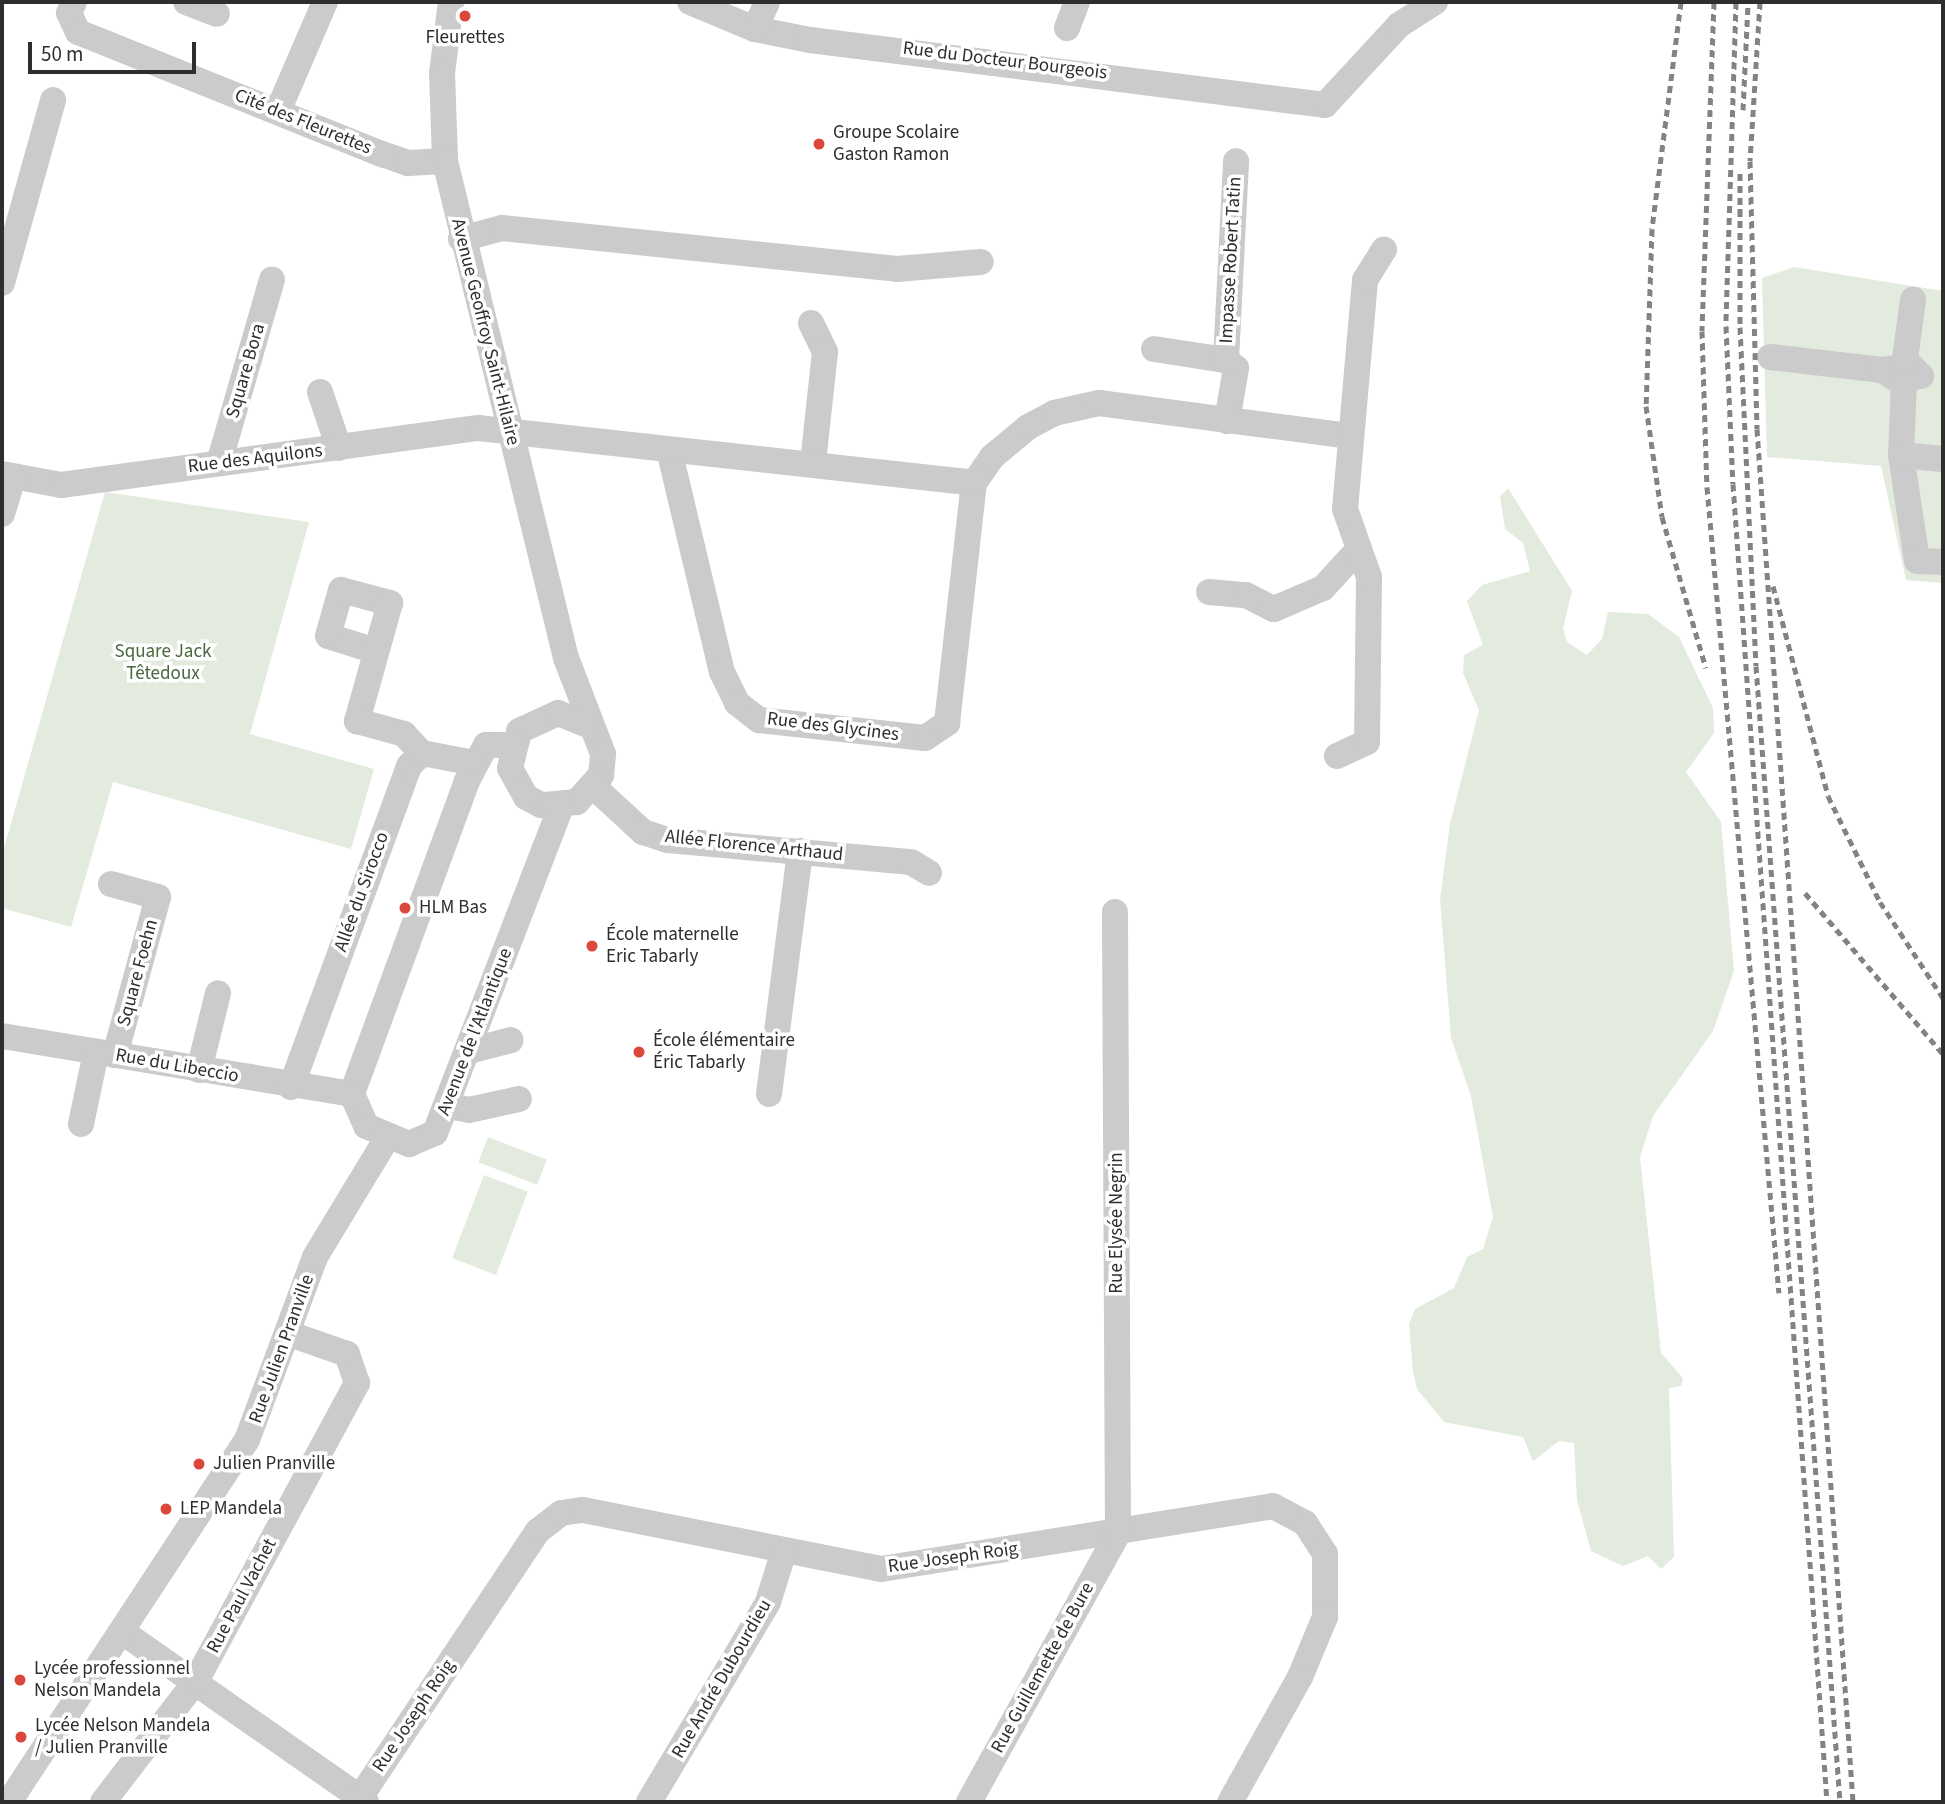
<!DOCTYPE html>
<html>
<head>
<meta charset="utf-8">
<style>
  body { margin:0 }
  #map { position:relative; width:1945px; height:1804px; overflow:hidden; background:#fff; font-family:"Source Sans 3",sans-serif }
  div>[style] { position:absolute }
  .green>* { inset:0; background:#e2ebdd; transform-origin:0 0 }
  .minor>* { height:26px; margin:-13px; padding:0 13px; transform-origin:13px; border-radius:13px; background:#cbcbcb }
  .rail>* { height:5px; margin-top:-2.5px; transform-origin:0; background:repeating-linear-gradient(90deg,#838383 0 7px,transparent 0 12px) }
  .dots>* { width:19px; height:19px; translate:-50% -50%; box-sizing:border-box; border:4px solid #fff; border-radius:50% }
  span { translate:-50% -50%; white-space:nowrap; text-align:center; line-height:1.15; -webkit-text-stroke:7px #fff; paint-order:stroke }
  .poi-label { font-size:19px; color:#2e2e2e }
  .left { translate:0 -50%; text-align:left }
  .street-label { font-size:19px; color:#2e2e2e }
  .park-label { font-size:19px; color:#4b683e }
  .frame { position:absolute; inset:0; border:4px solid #2e2e2e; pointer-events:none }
  .scale { position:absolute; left:28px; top:42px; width:168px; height:32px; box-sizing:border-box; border:4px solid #2e2e2e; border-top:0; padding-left:9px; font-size:21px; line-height:24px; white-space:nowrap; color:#2e2e2e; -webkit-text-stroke:5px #fff; paint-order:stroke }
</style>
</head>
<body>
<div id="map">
  <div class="green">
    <div style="clip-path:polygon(1794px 267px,1943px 291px,1943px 583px,1906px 580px,1881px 466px,1767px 457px,1762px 278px)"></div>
    <div style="clip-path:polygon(1508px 488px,1572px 591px,1563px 628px,1567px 642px,1587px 655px,1602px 639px,1608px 612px,1648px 614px,1679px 637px,1713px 708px,1714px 733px,1686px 772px,1721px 822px,1734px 971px,1713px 1031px,1653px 1116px,1640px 1157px,1661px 1353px,1683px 1378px,1681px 1386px,1669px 1388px,1674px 1557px,1661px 1569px,1648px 1556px,1623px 1566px,1591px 1551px,1577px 1500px,1574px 1443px,1559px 1441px,1533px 1461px,1523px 1437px,1444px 1422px,1417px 1389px,1413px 1372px,1409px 1324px,1415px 1309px,1454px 1288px,1467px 1257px,1483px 1249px,1493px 1217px,1471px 1096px,1451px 1038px,1440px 899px,1450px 824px,1479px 710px,1463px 673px,1464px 655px,1483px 645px,1467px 601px,1482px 585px,1530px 571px,1523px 543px,1505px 529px,1500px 497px)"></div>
    <div style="clip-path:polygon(105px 492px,309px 522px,250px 734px,374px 769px,351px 849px,113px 782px,71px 927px,2px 908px,2px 855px)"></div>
    <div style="left:488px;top:1137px;width:63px;height:27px;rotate:21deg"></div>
    <div style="left:484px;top:1175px;width:47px;height:89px;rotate:21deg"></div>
  </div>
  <div class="minor">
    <div style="left:74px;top:2px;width:12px;rotate:114deg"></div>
    <div style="left:69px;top:13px;width:21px;rotate:65deg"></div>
    <div style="left:78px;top:32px;width:328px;rotate:21.9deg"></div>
    <div style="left:382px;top:154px;width:28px;rotate:19deg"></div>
    <div style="left:408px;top:163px;width:37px;rotate:-3deg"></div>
    <div style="left:186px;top:2px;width:33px;rotate:21deg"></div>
    <div style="left:451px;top:2px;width:72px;rotate:97.2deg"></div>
    <div style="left:442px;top:73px;width:88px;rotate:88deg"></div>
    <div style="left:445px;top:161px;width:512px;rotate:76.32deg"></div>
    <div style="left:566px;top:658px;width:103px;rotate:68.9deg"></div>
    <div style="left:603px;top:754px;width:21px;rotate:95deg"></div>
    <div style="left:601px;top:775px;width:36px;rotate:132deg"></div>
    <div style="left:577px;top:802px;width:36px;rotate:175deg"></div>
    <div style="left:541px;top:805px;width:17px;rotate:-152deg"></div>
    <div style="left:526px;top:797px;width:33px;rotate:-119deg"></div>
    <div style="left:510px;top:768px;width:38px;rotate:-76deg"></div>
    <div style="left:519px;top:731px;width:43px;rotate:-24.8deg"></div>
    <div style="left:558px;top:713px;width:32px;rotate:22deg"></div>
    <div style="left:690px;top:2px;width:70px;rotate:22.6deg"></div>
    <div style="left:755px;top:29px;width:56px;rotate:11.3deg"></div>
    <div style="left:810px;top:40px;width:519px;rotate:7.19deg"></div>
    <div style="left:1325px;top:105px;width:109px;rotate:-47.2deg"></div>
    <div style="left:1399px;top:25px;width:43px;rotate:-32.6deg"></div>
    <div style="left:1067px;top:28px;width:28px;rotate:-69deg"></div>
    <div style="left:755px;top:29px;width:30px;rotate:-66deg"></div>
    <div style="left:278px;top:111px;width:119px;rotate:-66.7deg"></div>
    <div style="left:461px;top:239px;width:42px;rotate:-15deg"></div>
    <div style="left:502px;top:228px;width:397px;rotate:5.9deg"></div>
    <div style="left:897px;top:269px;width:84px;rotate:-4.8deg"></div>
    <div style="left:2px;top:283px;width:190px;rotate:-74.4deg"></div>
    <div style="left:811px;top:323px;width:32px;rotate:64deg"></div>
    <div style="left:825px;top:352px;width:111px;rotate:96.2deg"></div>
    <div style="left:1154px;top:349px;width:73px;rotate:8.7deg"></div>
    <div style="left:1226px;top:360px;width:13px;rotate:39deg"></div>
    <div style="left:1236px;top:368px;width:54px;rotate:99.6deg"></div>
    <div style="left:1770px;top:357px;width:113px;rotate:6.6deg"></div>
    <div style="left:1882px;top:370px;width:29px;rotate:-8deg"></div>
    <div style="left:1911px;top:366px;width:14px;rotate:45deg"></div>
    <div style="left:1921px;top:376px;width:23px;rotate:170deg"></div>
    <div style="left:1898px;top:380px;width:19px;rotate:-148deg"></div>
    <div style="left:1226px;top:360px;width:199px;rotate:-87.1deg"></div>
    <div style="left:1904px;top:366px;width:67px;rotate:-82.2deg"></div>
    <div style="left:1904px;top:381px;width:74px;rotate:92.3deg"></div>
    <div style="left:1901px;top:455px;width:107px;rotate:81.4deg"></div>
    <div style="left:1917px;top:561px;width:26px;rotate:2deg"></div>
    <div style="left:320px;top:392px;width:59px;rotate:71.3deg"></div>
    <div style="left:670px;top:454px;width:224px;rotate:76.6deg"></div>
    <div style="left:722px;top:672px;width:34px;rotate:64deg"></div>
    <div style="left:737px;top:703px;width:28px;rotate:38deg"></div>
    <div style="left:759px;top:720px;width:167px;rotate:6.2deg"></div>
    <div style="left:925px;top:738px;width:27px;rotate:-34deg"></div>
    <div style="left:947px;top:723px;width:242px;rotate:-83.6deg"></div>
    <div style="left:974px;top:483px;width:32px;rotate:-55deg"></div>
    <div style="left:992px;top:457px;width:47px;rotate:-39.8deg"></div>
    <div style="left:1028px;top:427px;width:30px;rotate:-28deg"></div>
    <div style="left:1054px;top:413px;width:46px;rotate:-12.5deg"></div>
    <div style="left:1099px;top:403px;width:252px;rotate:7.5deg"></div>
    <div style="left:1901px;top:455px;width:42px;rotate:5.4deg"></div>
    <div style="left:219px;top:463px;width:191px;rotate:-73.9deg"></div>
    <div style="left:2px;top:474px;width:60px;rotate:10.6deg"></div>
    <div style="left:61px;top:485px;width:421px;rotate:-7.8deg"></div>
    <div style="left:478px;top:428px;width:499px;rotate:6.3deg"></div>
    <div style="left:2px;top:514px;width:39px;rotate:-73deg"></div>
    <div style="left:1209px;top:592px;width:37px;rotate:5deg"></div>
    <div style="left:1246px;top:595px;width:31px;rotate:27deg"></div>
    <div style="left:1274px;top:609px;width:53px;rotate:-23.2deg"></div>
    <div style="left:1323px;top:588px;width:52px;rotate:-47.4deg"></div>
    <div style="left:376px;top:651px;width:50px;rotate:-162.6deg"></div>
    <div style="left:328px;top:636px;width:48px;rotate:-74.2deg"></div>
    <div style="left:341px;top:590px;width:51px;rotate:14.9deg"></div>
    <div style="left:390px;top:603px;width:123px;rotate:105.6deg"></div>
    <div style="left:357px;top:721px;width:49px;rotate:15.5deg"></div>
    <div style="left:404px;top:734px;width:26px;rotate:47deg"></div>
    <div style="left:512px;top:745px;width:26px;rotate:180deg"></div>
    <div style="left:486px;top:745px;width:41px;rotate:117.8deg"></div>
    <div style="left:467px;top:781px;width:333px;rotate:110.2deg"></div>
    <div style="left:352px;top:1094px;width:35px;rotate:66deg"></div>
    <div style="left:366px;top:1126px;width:47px;rotate:22.7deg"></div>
    <div style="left:409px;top:1144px;width:28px;rotate:-23deg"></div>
    <div style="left:435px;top:1133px;width:350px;rotate:-68.9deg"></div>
    <div style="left:1337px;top:756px;width:33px;rotate:-25deg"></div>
    <div style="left:1367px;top:742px;width:165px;rotate:-89.3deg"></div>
    <div style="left:1369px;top:577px;width:72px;rotate:-109.4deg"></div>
    <div style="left:1345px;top:509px;width:230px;rotate:-85deg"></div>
    <div style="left:1365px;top:280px;width:36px;rotate:-58deg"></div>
    <div style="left:594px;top:787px;width:67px;rotate:42.6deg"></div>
    <div style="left:643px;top:832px;width:26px;rotate:18deg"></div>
    <div style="left:668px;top:840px;width:244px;rotate:5.2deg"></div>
    <div style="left:911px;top:862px;width:21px;rotate:31deg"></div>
    <div style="left:111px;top:884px;width:49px;rotate:15.5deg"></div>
    <div style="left:158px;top:897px;width:164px;rotate:105.2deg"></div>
    <div style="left:2px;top:1036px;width:355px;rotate:9.4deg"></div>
    <div style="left:469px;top:1051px;width:43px;rotate:-14.7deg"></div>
    <div style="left:199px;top:1070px;width:79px;rotate:-76.1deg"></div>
    <div style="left:291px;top:1087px;width:342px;rotate:-69.8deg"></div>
    <div style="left:409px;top:766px;width:18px;rotate:-45deg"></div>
    <div style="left:422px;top:753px;width:53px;rotate:10.9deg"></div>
    <div style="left:769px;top:1094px;width:245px;rotate:-82.7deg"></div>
    <div style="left:449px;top:1106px;width:20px;rotate:11deg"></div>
    <div style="left:469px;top:1110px;width:51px;rotate:-12.4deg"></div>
    <div style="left:81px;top:1124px;width:74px;rotate:-78.2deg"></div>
    <div style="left:124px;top:1633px;width:295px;rotate:34.9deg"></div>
    <div style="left:9px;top:1802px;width:433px;rotate:-56.7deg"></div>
    <div style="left:247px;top:1440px;width:195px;rotate:-69.6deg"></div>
    <div style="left:315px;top:1257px;width:139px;rotate:-58.8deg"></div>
    <div style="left:103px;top:1802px;width:153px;rotate:-52.5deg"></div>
    <div style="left:196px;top:1681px;width:339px;rotate:-61.6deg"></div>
    <div style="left:357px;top:1383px;width:31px;rotate:-109deg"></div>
    <div style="left:347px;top:1354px;width:60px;rotate:-160.7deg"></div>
    <div style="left:357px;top:1802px;width:326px;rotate:-56.3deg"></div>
    <div style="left:538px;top:1531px;width:29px;rotate:-38deg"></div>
    <div style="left:561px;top:1513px;width:22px;rotate:-8deg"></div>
    <div style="left:583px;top:1510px;width:304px;rotate:11.2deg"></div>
    <div style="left:881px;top:1569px;width:397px;rotate:-9.1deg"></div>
    <div style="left:1273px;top:1506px;width:36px;rotate:28deg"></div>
    <div style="left:1305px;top:1523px;width:37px;rotate:57deg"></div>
    <div style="left:1325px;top:1554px;width:63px;rotate:90deg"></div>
    <div style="left:1325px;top:1617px;width:65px;rotate:112.6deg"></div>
    <div style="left:1300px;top:1677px;width:143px;rotate:119.2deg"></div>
    <div style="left:649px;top:1802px;width:233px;rotate:-59.2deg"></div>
    <div style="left:768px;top:1602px;width:53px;rotate:-72.6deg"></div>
    <div style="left:969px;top:1802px;width:308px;rotate:-61deg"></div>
    <div style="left:1118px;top:1533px;width:621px;rotate:-90.28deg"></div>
  </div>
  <div class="rail">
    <div style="left:1681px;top:2px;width:229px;rotate:97.3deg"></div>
    <div style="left:1652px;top:229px;width:177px;rotate:91.9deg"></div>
    <div style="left:1646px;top:406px;width:112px;rotate:81.8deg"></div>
    <div style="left:1662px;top:517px;width:157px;rotate:73.8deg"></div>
    <div style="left:1714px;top:2px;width:329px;rotate:92.1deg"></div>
    <div style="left:1702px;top:331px;width:156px;rotate:88.2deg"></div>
    <div style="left:1707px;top:487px;width:809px;rotate:84.9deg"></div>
    <div style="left:1736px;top:2px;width:324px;rotate:91.8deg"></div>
    <div style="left:1726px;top:326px;width:158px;rotate:87.5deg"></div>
    <div style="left:1733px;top:484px;width:1321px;rotate:85.92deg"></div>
    <div style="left:1760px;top:2px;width:159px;rotate:93.6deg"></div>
    <div style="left:1750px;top:161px;width:268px;rotate:88.5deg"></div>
    <div style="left:1757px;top:429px;width:1376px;rotate:86deg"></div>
    <div style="left:1743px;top:110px;width:108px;rotate:-87.3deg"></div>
    <div style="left:1740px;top:173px;width:154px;rotate:90deg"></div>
    <div style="left:1740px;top:327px;width:339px;rotate:87.3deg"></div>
    <div style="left:1756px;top:666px;width:1139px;rotate:85.77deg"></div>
    <div style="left:1773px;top:586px;width:217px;rotate:75.3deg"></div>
    <div style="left:1828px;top:796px;width:118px;rotate:63.9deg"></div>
    <div style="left:1880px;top:902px;width:115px;rotate:56.7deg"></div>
    <div style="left:1805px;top:893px;width:212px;rotate:49.4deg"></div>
  </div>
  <div class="dots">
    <div style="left:465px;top:16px;background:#db473b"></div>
    <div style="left:819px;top:144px;background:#db473b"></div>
    <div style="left:405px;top:908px;background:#db473b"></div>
    <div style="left:592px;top:946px;background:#db473b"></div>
    <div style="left:639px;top:1052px;background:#db473b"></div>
    <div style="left:199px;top:1464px;background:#db473b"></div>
    <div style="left:166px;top:1509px;background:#db473b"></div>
    <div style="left:20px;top:1680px;background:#db473b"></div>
    <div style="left:21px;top:1737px;background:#db473b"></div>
  </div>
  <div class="poi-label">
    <span style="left:465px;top:38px">Fleurettes</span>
    <span class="left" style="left:833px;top:144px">Groupe Scolaire<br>Gaston Ramon</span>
    <span class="left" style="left:419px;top:908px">HLM Bas</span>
    <span class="left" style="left:606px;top:946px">École maternelle<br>Eric Tabarly</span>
    <span class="left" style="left:653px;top:1052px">École élémentaire<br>Éric Tabarly</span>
    <span class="left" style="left:213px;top:1464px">Julien Pranville</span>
    <span class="left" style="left:180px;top:1509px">LEP Mandela</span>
    <span class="left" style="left:34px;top:1680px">Lycée professionnel<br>Nelson Mandela</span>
    <span class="left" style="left:35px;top:1737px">Lycée Nelson Mandela<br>/ Julien Pranville</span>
  </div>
  <div class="street-label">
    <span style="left:1005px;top:61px;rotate:7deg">Rue du Docteur Bourgeois</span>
    <span style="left:303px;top:122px;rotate:22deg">Cité des Fleurettes</span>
    <span style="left:1231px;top:260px;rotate:-87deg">Impasse Robert Tatin</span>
    <span style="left:485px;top:332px;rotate:76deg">Avenue Geoffroy Saint-Hilaire</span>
    <span style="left:246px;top:371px;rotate:-74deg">Square Bora</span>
    <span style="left:255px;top:459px;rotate:-7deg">Rue des Aquilons</span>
    <span style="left:833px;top:727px;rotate:7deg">Rue des Glycines</span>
    <span style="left:754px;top:846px;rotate:6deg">Allée Florence Arthaud</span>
    <span style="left:362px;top:892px;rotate:-70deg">Allée du Sirocco</span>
    <span style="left:138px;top:973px;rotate:-75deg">Square Foehn</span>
    <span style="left:475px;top:1032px;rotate:-69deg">Avenue de l'Atlantique</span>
    <span style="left:177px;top:1066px;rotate:10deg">Rue du Libeccio</span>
    <span style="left:1117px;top:1223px;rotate:-90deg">Rue Elysée Negrin</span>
    <span style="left:282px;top:1349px;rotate:-70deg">Rue Julien Pranville</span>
    <span style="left:953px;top:1558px;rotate:-8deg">Rue Joseph Roig</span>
    <span style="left:242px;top:1596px;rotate:-62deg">Rue Paul Vachet</span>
    <span style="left:1043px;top:1668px;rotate:-61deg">Rue Guillemette de Bure</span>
    <span style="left:722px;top:1679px;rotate:-60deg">Rue André Dubourdieu</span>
    <span style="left:414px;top:1716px;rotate:-56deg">Rue Joseph Roig</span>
  </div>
  <div class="park-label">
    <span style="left:163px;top:663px">Square Jack<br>Têtedoux</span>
  </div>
  <div class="frame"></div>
  <div class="scale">50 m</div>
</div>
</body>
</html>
